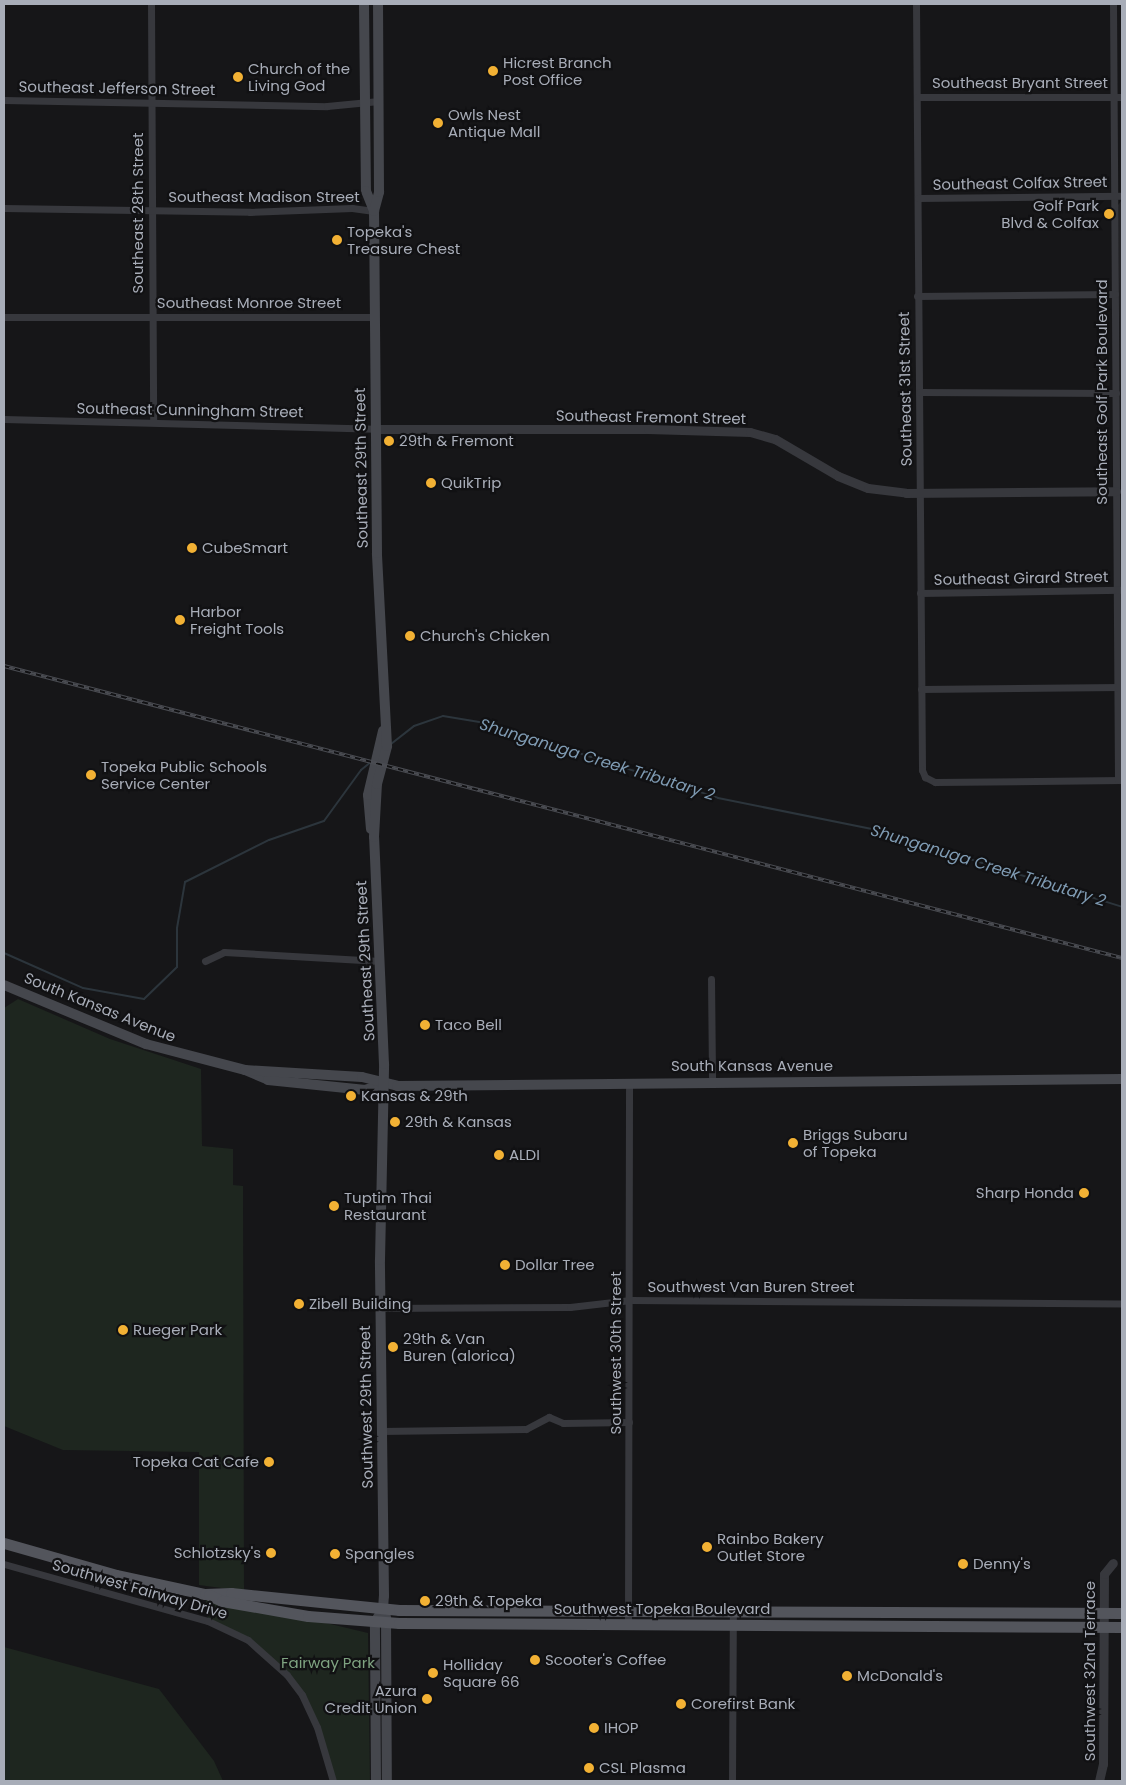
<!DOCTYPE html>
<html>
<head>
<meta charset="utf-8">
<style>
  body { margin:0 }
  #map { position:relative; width:1126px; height:1785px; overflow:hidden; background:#161618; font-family:Poppins,sans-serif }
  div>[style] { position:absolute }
  .built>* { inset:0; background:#222225 }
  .green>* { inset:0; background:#1e261f }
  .stream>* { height:2px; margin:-1px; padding:0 1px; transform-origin:1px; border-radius:1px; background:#2c353c }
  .minor>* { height:7px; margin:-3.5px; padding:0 3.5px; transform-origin:3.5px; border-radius:3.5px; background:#37383d }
  .tertiary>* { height:9px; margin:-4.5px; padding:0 4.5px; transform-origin:4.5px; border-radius:4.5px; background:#37383d }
  .secondary>* { height:10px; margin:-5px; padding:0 5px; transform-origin:5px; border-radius:5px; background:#45474d }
  .primary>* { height:11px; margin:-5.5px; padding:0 5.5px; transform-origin:5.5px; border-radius:5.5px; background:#53555c }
  .rail>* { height:4px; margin-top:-2px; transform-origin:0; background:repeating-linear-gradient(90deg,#111113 0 5.5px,#4a4c52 0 11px); box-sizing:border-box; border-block:1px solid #4a4c52 }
  .dots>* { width:14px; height:14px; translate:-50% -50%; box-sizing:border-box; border:2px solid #111113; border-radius:50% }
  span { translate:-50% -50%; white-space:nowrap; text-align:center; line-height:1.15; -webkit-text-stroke:4.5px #111113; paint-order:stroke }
  .poi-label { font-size:15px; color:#a8adb8 }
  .left { translate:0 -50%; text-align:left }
  .right { translate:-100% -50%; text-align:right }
  .street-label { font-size:15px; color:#a8adb8 }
  .park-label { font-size:15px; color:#7fa381 }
  .water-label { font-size:16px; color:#7f9bb3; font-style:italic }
  .frame { position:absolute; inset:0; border:5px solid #a8adb8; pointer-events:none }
</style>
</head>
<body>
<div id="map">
  <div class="built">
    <div style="clip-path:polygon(1122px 200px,1122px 487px,1118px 205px)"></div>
  </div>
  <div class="green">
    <div style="clip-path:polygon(18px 999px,110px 1039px,201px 1069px,202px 1146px,233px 1149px,233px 1185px,243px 1186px,244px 1591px,199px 1585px,199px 1452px,63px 1450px,4px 1426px,4px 1008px)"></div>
    <div style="clip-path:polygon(205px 1594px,368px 1633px,370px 1781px,333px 1781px,317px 1727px,292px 1681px,248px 1640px,208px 1621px)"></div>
    <div style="clip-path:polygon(4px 1647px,159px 1689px,214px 1761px,223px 1781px,4px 1781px)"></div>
  </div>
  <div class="stream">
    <div style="left:391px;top:744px;width:29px;rotate:-38deg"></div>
    <div style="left:414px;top:726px;width:31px;rotate:-19deg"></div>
    <div style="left:443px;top:716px;width:43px;rotate:9.5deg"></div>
    <div style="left:485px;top:723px;width:245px;rotate:17.8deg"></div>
    <div style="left:718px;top:798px;width:162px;rotate:11.4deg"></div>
    <div style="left:877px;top:830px;width:257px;rotate:17.4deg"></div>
    <div style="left:4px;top:953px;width:86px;rotate:23.9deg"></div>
    <div style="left:83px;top:988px;width:62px;rotate:10.2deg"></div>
    <div style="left:144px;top:999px;width:46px;rotate:-44.1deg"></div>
    <div style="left:177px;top:967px;width:39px;rotate:-90deg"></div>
    <div style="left:177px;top:928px;width:47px;rotate:-80.1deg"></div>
    <div style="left:185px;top:882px;width:94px;rotate:-26.6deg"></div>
    <div style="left:269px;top:840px;width:58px;rotate:-19.1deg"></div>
    <div style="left:324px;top:821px;width:63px;rotate:-54deg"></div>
    <div style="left:361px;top:770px;width:14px;rotate:-39deg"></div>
  </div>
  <div class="minor">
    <div style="left:151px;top:4px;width:418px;rotate:89.7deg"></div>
    <div style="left:916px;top:4px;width:766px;rotate:89.55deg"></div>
    <div style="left:922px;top:770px;width:8px;rotate:67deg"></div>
    <div style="left:925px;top:777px;width:11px;rotate:27deg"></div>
    <div style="left:935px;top:782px;width:187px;rotate:-0.6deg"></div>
    <div style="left:1113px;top:4px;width:776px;rotate:89.63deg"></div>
    <div style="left:917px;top:97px;width:205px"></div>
    <div style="left:4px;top:100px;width:323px;rotate:1.1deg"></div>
    <div style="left:327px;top:106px;width:52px;rotate:-5.5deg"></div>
    <div style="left:918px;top:198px;width:204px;rotate:-0.6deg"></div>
    <div style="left:4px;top:208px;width:246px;rotate:0.9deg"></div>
    <div style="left:250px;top:212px;width:102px;rotate:-2.2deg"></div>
    <div style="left:352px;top:208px;width:22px;rotate:8deg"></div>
    <div style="left:917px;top:296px;width:198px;rotate:-0.6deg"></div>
    <div style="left:4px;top:317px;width:370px"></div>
    <div style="left:920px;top:392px;width:196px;rotate:0.3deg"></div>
    <div style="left:4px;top:419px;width:371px;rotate:1.5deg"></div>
    <div style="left:920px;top:593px;width:202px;rotate:-0.9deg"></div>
    <div style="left:921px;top:689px;width:199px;rotate:-0.6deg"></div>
    <div style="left:205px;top:961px;width:21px;rotate:-25deg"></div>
    <div style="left:224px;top:952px;width:156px;rotate:3.3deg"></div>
    <div style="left:711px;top:979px;width:102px;rotate:89.4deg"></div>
    <div style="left:380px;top:1308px;width:190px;rotate:-0.3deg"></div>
    <div style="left:570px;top:1307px;width:61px;rotate:-6.5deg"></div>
    <div style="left:631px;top:1300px;width:491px;rotate:0.4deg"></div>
    <div style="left:381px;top:1431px;width:145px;rotate:-0.8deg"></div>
    <div style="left:526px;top:1429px;width:26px;rotate:-28deg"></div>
    <div style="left:549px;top:1417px;width:15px;rotate:23deg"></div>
    <div style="left:563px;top:1423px;width:66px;rotate:-0.9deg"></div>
    <div style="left:4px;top:1564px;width:212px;rotate:15.6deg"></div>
    <div style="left:208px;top:1621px;width:44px;rotate:25.4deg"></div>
    <div style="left:248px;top:1640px;width:52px;rotate:41.9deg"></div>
    <div style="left:287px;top:1675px;width:25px;rotate:53deg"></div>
    <div style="left:302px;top:1695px;width:35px;rotate:65deg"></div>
    <div style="left:317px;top:1727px;width:56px;rotate:73.5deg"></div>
    <div style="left:628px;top:1624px;width:542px;rotate:-89.89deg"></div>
    <div style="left:732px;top:1781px;width:171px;rotate:-89.7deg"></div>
  </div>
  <div class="tertiary">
    <div style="left:375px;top:429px;width:273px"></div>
    <div style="left:648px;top:429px;width:102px;rotate:1.7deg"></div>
    <div style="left:750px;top:432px;width:26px;rotate:16deg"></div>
    <div style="left:775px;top:439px;width:73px;rotate:30.4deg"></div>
    <div style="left:838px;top:476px;width:32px;rotate:22deg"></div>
    <div style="left:868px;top:488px;width:38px;rotate:7deg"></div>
    <div style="left:906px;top:493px;width:210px;rotate:-0.5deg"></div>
    <div style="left:1099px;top:1781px;width:17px;rotate:-77deg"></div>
    <div style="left:1103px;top:1764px;width:190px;rotate:-89.7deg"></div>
    <div style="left:1104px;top:1574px;width:14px;rotate:-51deg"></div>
  </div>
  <div class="secondary">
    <div style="left:364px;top:4px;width:187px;rotate:89.4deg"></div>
    <div style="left:366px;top:191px;width:22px;rotate:68deg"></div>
    <div style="left:371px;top:829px;width:34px;rotate:-95deg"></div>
    <div style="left:368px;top:795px;width:66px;rotate:-76.8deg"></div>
    <div style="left:4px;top:985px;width:154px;rotate:22.6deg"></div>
    <div style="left:146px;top:1044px;width:102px;rotate:14.7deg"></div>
    <div style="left:245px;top:1070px;width:25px;rotate:23deg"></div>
    <div style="left:268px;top:1080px;width:98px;rotate:5.9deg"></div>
    <div style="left:365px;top:1090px;width:18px;rotate:-19deg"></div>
    <div style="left:245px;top:1070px;width:117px;rotate:3.4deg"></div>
    <div style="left:362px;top:1077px;width:36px;rotate:14deg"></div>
    <div style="left:397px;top:1086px;width:725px;rotate:-0.55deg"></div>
    <div style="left:386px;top:1617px;width:164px;rotate:89.7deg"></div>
    <div style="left:376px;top:1781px;width:159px;rotate:-90.4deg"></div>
    <div style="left:375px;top:1622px;width:15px;rotate:-58deg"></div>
    <div style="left:383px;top:1609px;width:13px;rotate:-86deg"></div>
    <div style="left:384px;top:1596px;width:336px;rotate:-90.7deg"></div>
    <div style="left:380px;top:1260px;width:196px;rotate:-88.8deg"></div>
    <div style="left:384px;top:1064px;width:227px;rotate:-92.5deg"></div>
    <div style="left:374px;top:837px;width:53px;rotate:-86.8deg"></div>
    <div style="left:377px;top:784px;width:39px;rotate:-75deg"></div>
    <div style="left:387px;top:746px;width:193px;rotate:-93deg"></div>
    <div style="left:377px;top:553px;width:342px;rotate:-90.5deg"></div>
    <div style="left:374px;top:211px;width:20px;rotate:-75deg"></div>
    <div style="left:379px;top:192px;width:188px;rotate:-90.3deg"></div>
  </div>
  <div class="primary">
    <div style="left:4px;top:1543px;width:116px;rotate:15.9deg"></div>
    <div style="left:116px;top:1575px;width:91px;rotate:12.1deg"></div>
    <div style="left:205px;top:1594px;width:26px;rotate:-2deg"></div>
    <div style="left:231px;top:1593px;width:169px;rotate:5.8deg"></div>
    <div style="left:399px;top:1610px;width:723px;rotate:0.24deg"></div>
    <div style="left:209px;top:1595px;width:14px;rotate:25deg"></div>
    <div style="left:222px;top:1601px;width:87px;rotate:9.9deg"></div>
    <div style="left:308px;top:1616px;width:91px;rotate:4.4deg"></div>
    <div style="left:399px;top:1623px;width:723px;rotate:0.32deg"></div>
  </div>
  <div class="rail">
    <div style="left:4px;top:666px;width:1156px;rotate:14.64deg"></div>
  </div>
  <div class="dots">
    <div style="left:493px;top:71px;background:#f2b134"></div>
    <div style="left:238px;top:77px;background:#f2b134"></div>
    <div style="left:438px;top:123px;background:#f2b134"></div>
    <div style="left:1109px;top:214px;background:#f2b134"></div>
    <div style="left:337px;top:240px;background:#f2b134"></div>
    <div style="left:389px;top:441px;background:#f2b134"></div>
    <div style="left:431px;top:483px;background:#f2b134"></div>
    <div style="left:192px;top:548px;background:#f2b134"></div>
    <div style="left:180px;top:620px;background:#f2b134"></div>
    <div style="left:410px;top:636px;background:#f2b134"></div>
    <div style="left:91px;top:775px;background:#f2b134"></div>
    <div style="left:425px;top:1025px;background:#f2b134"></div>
    <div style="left:351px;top:1096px;background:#f2b134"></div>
    <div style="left:395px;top:1122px;background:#f2b134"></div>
    <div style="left:793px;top:1143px;background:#f2b134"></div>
    <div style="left:499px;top:1155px;background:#f2b134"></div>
    <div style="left:1084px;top:1193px;background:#f2b134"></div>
    <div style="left:334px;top:1206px;background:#f2b134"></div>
    <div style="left:505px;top:1265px;background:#f2b134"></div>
    <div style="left:299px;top:1304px;background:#f2b134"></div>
    <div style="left:123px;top:1330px;background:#f2b134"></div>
    <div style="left:393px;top:1347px;background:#f2b134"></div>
    <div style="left:269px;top:1462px;background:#f2b134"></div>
    <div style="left:707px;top:1547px;background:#f2b134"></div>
    <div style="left:271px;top:1553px;background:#f2b134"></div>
    <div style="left:335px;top:1554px;background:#f2b134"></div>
    <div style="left:963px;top:1564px;background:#f2b134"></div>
    <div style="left:425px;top:1601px;background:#f2b134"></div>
    <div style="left:535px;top:1660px;background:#f2b134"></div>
    <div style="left:433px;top:1673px;background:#f2b134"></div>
    <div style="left:847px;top:1676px;background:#f2b134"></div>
    <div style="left:427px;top:1699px;background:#f2b134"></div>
    <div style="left:681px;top:1704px;background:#f2b134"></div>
    <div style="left:594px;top:1728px;background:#f2b134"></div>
    <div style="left:589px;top:1768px;background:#f2b134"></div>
  </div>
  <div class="poi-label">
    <span class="left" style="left:503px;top:71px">Hicrest Branch<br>Post Office</span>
    <span class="left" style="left:248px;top:77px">Church of the<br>Living God</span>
    <span class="left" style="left:448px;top:123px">Owls Nest<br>Antique Mall</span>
    <span class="right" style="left:1099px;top:214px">Golf Park<br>Blvd &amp; Colfax</span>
    <span class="left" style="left:347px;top:240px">Topeka's<br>Treasure Chest</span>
    <span class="left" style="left:399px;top:441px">29th &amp; Fremont</span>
    <span class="left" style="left:441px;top:483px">QuikTrip</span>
    <span class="left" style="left:202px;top:548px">CubeSmart</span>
    <span class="left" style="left:190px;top:620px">Harbor<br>Freight Tools</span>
    <span class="left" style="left:420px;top:636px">Church's Chicken</span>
    <span class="left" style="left:101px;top:775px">Topeka Public Schools<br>Service Center</span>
    <span class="left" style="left:435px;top:1025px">Taco Bell</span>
    <span class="left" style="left:361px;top:1096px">Kansas &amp; 29th</span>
    <span class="left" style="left:405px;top:1122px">29th &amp; Kansas</span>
    <span class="left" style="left:803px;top:1143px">Briggs Subaru<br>of Topeka</span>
    <span class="left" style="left:509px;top:1155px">ALDI</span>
    <span class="right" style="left:1074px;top:1193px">Sharp Honda</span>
    <span class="left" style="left:344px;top:1206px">Tuptim Thai<br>Restaurant</span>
    <span class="left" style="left:515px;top:1265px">Dollar Tree</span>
    <span class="left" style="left:309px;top:1304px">Zibell Building</span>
    <span class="left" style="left:133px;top:1330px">Rueger Park</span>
    <span class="left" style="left:403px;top:1347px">29th &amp; Van<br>Buren (alorica)</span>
    <span class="right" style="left:259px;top:1462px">Topeka Cat Cafe</span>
    <span class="left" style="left:717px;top:1547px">Rainbo Bakery<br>Outlet Store</span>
    <span class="right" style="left:261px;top:1553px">Schlotzsky's</span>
    <span class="left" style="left:345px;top:1554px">Spangles</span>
    <span class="left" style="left:973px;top:1564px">Denny's</span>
    <span class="left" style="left:435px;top:1601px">29th &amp; Topeka</span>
    <span class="left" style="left:545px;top:1660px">Scooter's Coffee</span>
    <span class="left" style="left:443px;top:1673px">Holliday<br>Square 66</span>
    <span class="left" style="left:857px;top:1676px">McDonald's</span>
    <span class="right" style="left:417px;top:1699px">Azura<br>Credit Union</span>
    <span class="left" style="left:691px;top:1704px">Corefirst Bank</span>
    <span class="left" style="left:604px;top:1728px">IHOP</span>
    <span class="left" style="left:599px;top:1768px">CSL Plasma</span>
  </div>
  <div class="street-label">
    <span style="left:1020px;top:83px">Southeast Bryant Street</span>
    <span style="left:117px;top:88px;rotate:1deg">Southeast Jefferson Street</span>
    <span style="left:1020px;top:183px;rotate:-1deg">Southeast Colfax Street</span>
    <span style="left:264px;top:197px">Southeast Madison Street</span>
    <span style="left:138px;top:213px;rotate:-90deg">Southeast 28th Street</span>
    <span style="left:249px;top:303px">Southeast Monroe Street</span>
    <span style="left:905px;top:389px;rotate:-91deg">Southeast 31st Street</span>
    <span style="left:1102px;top:392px;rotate:-90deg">Southeast Golf Park Boulevard</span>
    <span style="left:190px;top:410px;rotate:1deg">Southeast Cunningham Street</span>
    <span style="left:651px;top:417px;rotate:1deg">Southeast Fremont Street</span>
    <span style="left:361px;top:468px;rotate:-91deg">Southeast 29th Street</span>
    <span style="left:1021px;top:578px;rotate:-1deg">Southeast Girard Street</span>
    <span style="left:365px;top:961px;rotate:-93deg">Southeast 29th Street</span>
    <span style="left:100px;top:1007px;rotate:22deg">South Kansas Avenue</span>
    <span style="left:752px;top:1066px">South Kansas Avenue</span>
    <span style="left:751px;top:1287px">Southwest Van Buren Street</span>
    <span style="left:616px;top:1353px;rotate:-90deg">Southwest 30th Street</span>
    <span style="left:366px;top:1407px;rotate:-91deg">Southwest 29th Street</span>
    <span style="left:140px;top:1589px;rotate:16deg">Southwest Fairway Drive</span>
    <span style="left:662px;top:1609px">Southwest Topeka Boulevard</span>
    <span style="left:1090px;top:1671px;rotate:-90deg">Southwest 32nd Terrace</span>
  </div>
  <div class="park-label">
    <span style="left:328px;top:1663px">Fairway Park</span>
  </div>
  <div class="water-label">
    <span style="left:597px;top:760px;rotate:17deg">Shunganuga Creek Tributary 2</span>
    <span style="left:988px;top:866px;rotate:17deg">Shunganuga Creek Tributary 2</span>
  </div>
  <div class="frame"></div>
</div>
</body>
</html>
